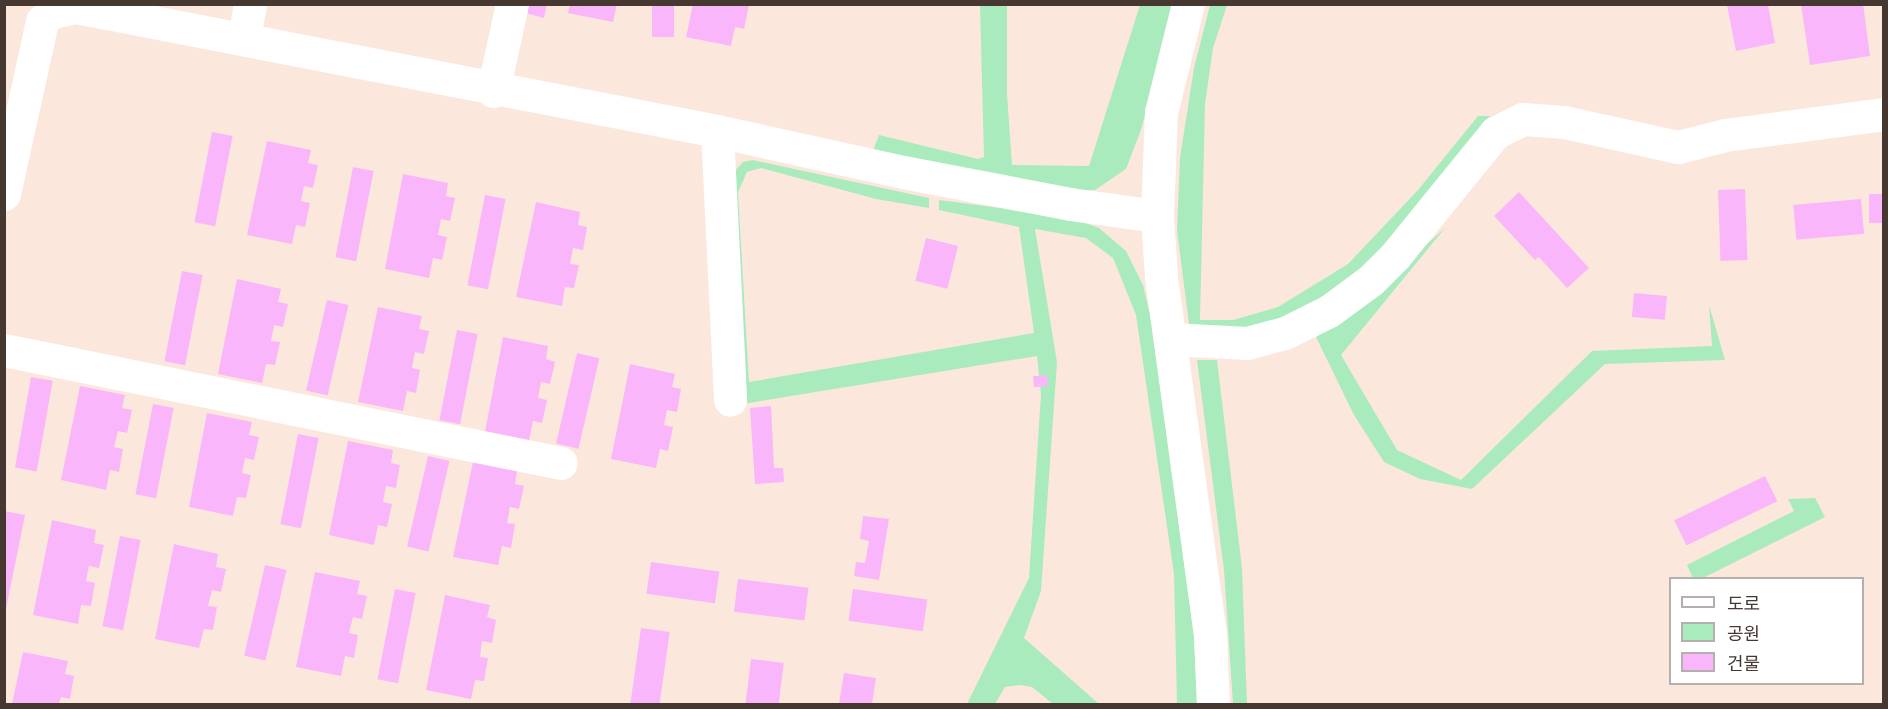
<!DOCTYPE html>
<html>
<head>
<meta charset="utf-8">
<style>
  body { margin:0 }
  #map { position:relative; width:1888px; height:709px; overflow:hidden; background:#fce7dd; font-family:"Varela Round","Noto Sans KR",sans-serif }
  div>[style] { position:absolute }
  .green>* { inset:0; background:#aaebbd }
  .building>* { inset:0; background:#f9b6fb; transform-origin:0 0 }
  .minor>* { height:33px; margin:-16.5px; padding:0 16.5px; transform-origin:16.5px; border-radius:16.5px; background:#fff }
  .tertiary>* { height:33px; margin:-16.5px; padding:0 16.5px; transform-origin:16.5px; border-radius:16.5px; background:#fff }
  span { translate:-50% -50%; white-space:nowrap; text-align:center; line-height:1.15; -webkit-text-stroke:5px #fff; paint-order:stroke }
  .frame { position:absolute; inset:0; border:6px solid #463831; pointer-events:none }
  .legend { position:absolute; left:1669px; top:577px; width:195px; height:108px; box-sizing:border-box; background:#fff; border:2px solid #b5afad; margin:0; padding:8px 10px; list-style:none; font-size:18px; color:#463831 }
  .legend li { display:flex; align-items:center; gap:12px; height:30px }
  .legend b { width:30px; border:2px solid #b5afad }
</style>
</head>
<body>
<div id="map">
  <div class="green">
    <div style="clip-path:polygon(980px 5px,1007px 5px,1007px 94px,1012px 165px,1089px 166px,1140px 5px,1175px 5px,1141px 130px,1126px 169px,1095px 190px,1071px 191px,872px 153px,879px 135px,978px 159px,984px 157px)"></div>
    <div style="clip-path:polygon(1210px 5px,1227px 5px,1213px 48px,1205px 104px,1200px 320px,1233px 320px,1278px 307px,1348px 264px,1418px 190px,1478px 116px,1490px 116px,1399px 237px,1315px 308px,1243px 332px,1190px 332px,1177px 230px,1180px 158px,1194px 68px)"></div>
    <div style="clip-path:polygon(753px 160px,929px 198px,929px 208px,876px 199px,761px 168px,747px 172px,738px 192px,749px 382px,1034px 333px,1019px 227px,939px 210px,939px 200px,1069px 217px,1099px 228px,1126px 251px,1143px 285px,1152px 323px,1194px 637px,1197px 704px,1177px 704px,1174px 574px,1136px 315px,1113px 258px,1086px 238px,1035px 229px,1057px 362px,1041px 591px,1024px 638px,1099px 704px,1053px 704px,1032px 687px,1020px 685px,1005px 687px,995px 704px,967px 704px,1029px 578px,1041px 394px,1037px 356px,742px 404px,733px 173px,743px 162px)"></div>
    <div style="clip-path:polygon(1445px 228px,1341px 355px,1397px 450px,1461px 480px,1592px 351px,1712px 346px,1709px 305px,1725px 360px,1605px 364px,1472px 489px,1420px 479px,1384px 462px,1354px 415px,1316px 337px,1343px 319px)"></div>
    <div style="clip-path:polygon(1197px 360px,1217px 360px,1242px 568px,1247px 704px,1233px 704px,1224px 570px)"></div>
    <div style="clip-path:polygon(1815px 498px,1825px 517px,1703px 578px,1693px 578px,1687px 565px,1794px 511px,1788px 499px)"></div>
  </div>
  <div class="building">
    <div style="clip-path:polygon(527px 4px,547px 4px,544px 18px,525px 13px)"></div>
    <div style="clip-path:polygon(570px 4px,617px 4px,613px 22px,568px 13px)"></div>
    <div style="left:652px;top:4px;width:22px;height:33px"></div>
    <div style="clip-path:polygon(693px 4px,749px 5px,744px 29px,735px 27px,731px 46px,686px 37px)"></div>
    <div style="clip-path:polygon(1801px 4px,1863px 4px,1870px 56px,1810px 65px)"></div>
    <div style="clip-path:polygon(1727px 5px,1768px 5px,1775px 43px,1736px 51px)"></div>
    <div style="left:212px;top:132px;width:21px;height:92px;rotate:11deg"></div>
    <div style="clip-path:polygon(267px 141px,311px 150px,308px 163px,318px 165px,313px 188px,304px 186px,301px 201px,310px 203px,305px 227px,296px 225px,292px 244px,247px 235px)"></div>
    <div style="left:353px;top:167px;width:21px;height:92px;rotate:11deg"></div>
    <div style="clip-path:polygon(403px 174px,448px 183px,446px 196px,455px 198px,450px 221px,441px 219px,438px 235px,447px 237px,442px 260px,433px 258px,429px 278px,385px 269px)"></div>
    <div style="left:1745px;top:189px;width:71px;height:27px;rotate:88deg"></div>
    <div style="clip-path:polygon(1519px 192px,1589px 268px,1567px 288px,1539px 257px,1535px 260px,1494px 216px)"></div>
    <div style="left:1884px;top:194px;width:29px;height:15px;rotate:90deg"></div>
    <div style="left:485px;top:195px;width:21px;height:92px;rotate:11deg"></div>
    <div style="left:1861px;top:199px;width:35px;height:68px;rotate:85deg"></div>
    <div style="clip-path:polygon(536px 202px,580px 212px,578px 225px,587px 227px,583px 250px,573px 248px,570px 264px,579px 265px,574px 288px,565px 287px,562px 306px,516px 297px)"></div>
    <div style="left:926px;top:238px;width:33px;height:44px;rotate:14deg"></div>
    <div style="left:182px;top:271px;width:21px;height:92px;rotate:11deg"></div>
    <div style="clip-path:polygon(237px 279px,281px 289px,278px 302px,288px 304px,283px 327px,274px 325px,271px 341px,280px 342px,275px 365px,266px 364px,262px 383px,218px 374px)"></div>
    <div style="left:1634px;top:293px;width:33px;height:24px;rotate:5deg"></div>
    <div style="left:327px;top:300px;width:22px;height:93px;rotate:13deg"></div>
    <div style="clip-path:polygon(378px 307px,422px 316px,419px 329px,429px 331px,424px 354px,415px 352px,412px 368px,420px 370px,416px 393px,407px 391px,403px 411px,358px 402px)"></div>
    <div style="left:457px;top:330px;width:21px;height:92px;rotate:11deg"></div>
    <div style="clip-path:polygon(503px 337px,548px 346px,546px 359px,555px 362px,550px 384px,541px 382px,538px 398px,547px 400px,542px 423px,533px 421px,529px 441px,485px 432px)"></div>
    <div style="left:577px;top:353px;width:23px;height:93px;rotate:13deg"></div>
    <div style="clip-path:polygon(630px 364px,675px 374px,672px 387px,681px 389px,677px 412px,667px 410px,664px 425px,673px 427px,668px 451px,660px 449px,656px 468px,611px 459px)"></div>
    <div style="left:1047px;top:375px;width:11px;height:14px;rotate:85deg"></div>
    <div style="left:31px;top:377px;width:22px;height:92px;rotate:10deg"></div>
    <div style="clip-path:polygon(80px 386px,125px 395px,122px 408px,132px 410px,127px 433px,118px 431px,114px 447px,123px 449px,119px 472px,110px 470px,106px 490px,61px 480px)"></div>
    <div style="left:153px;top:404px;width:21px;height:92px;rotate:11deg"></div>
    <div style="clip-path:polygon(771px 406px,774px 468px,783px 468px,784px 482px,755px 484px,750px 408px)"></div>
    <div style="clip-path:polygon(207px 413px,252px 422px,249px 435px,259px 437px,254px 460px,245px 458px,242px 473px,251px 475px,246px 498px,237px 497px,233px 516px,189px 507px)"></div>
    <div style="left:298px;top:434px;width:21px;height:92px;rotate:11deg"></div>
    <div style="clip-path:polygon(348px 441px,393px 450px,391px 463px,400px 465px,396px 488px,386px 486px,383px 502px,392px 504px,387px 527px,378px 525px,374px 545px,329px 535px)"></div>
    <div style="left:428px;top:456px;width:22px;height:93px;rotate:13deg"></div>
    <div style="clip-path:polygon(473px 462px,517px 471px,515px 484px,524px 486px,519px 509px,510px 507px,507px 523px,515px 524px,511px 548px,502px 546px,498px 565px,453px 557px)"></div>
    <div style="left:1765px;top:476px;width:28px;height:101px;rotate:64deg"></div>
    <div style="clip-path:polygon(4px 511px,25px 515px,6px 609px,4px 608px)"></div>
    <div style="clip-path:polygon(863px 516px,889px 519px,879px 580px,854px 576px,856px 562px,865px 563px,869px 541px,860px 539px)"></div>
    <div style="clip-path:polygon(52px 520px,96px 530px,94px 543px,104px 545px,99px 568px,89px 566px,86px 581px,95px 583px,91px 606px,81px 605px,78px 624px,33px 615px)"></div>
    <div style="left:120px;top:536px;width:21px;height:92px;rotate:11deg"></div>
    <div style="clip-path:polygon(174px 544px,218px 554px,216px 567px,226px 569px,221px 592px,212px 590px,208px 606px,217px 607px,213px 630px,204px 629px,199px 648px,155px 639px)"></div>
    <div style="left:651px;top:562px;width:69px;height:32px;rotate:8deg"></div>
    <div style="left:265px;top:565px;width:22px;height:93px;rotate:13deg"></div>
    <div style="clip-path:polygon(315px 572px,360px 581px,357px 594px,367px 596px,362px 619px,353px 617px,349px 633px,358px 635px,354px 658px,345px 656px,341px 676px,296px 667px)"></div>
    <div style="left:738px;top:579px;width:71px;height:33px;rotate:7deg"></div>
    <div style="left:395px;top:589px;width:21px;height:92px;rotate:11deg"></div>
    <div style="left:853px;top:589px;width:75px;height:32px;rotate:8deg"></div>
    <div style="clip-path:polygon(445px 595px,490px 605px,487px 617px,496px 620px,492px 643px,482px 641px,480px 657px,488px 658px,484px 681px,475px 680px,471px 699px,426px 690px)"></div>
    <div style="left:641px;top:628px;width:29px;height:77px;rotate:8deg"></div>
    <div style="clip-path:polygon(23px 652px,68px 661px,65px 674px,74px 676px,70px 699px,61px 697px,59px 704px,12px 704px)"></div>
    <div style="left:751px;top:659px;width:33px;height:45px;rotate:7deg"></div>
    <div style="clip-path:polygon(844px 673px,876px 678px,872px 704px,839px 704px)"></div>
  </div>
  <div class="minor">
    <div style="left:244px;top:38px;width:35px;rotate:-80deg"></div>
    <div style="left:493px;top:91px;width:89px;rotate:-77.7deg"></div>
    <div style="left:717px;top:131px;width:269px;rotate:87.2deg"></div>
    <div style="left:4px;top:194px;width:177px;rotate:-77.6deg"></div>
    <div style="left:42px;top:21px;width:13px;rotate:-42deg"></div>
    <div style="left:52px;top:12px;width:25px;rotate:-12deg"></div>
    <div style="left:76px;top:7px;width:653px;rotate:10.95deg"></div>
    <div style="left:717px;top:131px;width:190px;rotate:12.4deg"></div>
    <div style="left:903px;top:172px;width:170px;rotate:10.8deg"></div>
    <div style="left:1070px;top:204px;width:88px;rotate:7.9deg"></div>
    <div style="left:1171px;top:339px;width:76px;rotate:3deg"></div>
    <div style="left:1247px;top:343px;width:39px;rotate:-15deg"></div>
    <div style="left:1285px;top:333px;width:49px;rotate:-26.6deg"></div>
    <div style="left:1329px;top:311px;width:52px;rotate:-36.4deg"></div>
    <div style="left:1371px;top:280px;width:34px;rotate:-45deg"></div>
    <div style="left:1395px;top:256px;width:159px;rotate:-50.9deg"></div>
    <div style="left:1495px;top:133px;width:31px;rotate:-27deg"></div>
    <div style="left:1523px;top:119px;width:41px;rotate:4.2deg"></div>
    <div style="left:1564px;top:122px;width:117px;rotate:12.4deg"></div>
    <div style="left:1678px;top:147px;width:49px;rotate:-14.3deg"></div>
    <div style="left:1725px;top:135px;width:160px;rotate:-7.5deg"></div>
    <div style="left:4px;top:350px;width:568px;rotate:11.47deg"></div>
  </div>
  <div class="tertiary">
    <div style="left:1188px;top:4px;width:111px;rotate:104deg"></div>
    <div style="left:1161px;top:112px;width:104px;rotate:92.2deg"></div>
    <div style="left:1157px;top:216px;width:61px;rotate:86.2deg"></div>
    <div style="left:1161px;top:277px;width:362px;rotate:82.2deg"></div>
    <div style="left:1210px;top:636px;width:68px;rotate:87.5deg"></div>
  </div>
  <div class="frame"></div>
  <ul class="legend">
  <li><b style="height:8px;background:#fff"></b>도로</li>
  <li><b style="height:16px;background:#aaebbd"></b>공원</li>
  <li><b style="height:16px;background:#f9b6fb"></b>건물</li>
  </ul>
</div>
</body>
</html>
